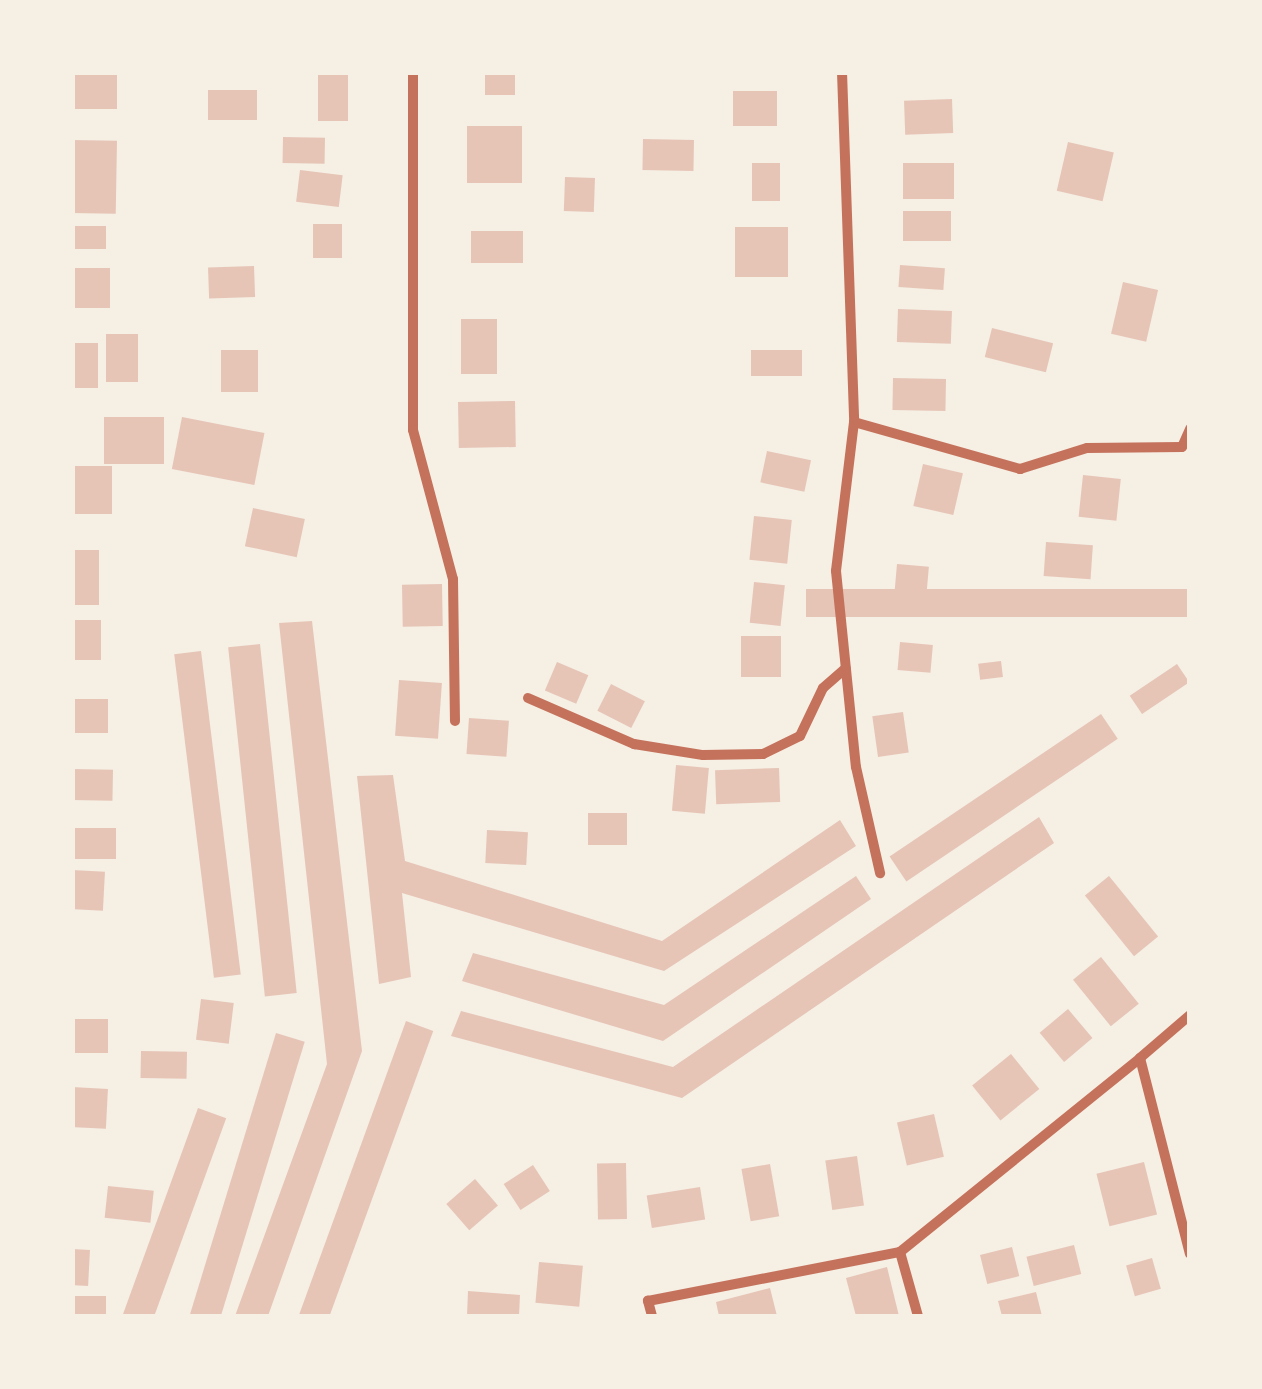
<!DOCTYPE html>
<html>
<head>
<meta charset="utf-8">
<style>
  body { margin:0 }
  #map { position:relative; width:1262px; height:1389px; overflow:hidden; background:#f6efe4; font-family:Ubuntu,sans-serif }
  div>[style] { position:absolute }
  .building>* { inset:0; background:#e6c5b7; transform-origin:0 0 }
  .minor>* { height:10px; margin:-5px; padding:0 5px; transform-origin:5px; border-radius:5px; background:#c5725c }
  span { translate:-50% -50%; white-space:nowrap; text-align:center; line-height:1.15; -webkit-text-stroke:10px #f6efe4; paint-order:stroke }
  .frame { position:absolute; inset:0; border:75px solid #f6efe4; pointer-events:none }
</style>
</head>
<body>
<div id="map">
  <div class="building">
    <div style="left:72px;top:72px;width:45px;height:37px"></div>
    <div style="left:318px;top:72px;width:30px;height:49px"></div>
    <div style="left:485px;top:72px;width:30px;height:23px"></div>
    <div style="left:208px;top:90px;width:49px;height:30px"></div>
    <div style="left:733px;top:91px;width:44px;height:35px"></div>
    <div style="left:952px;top:99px;width:34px;height:48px;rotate:88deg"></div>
    <div style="left:467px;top:126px;width:55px;height:57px"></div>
    <div style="left:283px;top:137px;width:42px;height:26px;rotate:1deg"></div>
    <div style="left:643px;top:139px;width:51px;height:31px;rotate:1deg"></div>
    <div style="left:72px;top:140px;width:45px;height:73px;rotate:1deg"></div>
    <div style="left:1068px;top:142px;width:47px;height:50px;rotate:13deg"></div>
    <div style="left:752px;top:163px;width:28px;height:38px"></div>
    <div style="left:903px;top:163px;width:51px;height:36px"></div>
    <div style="left:300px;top:170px;width:43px;height:32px;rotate:7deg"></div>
    <div style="left:565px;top:177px;width:30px;height:34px;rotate:2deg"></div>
    <div style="left:903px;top:211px;width:48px;height:30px"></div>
    <div style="left:313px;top:224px;width:29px;height:34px"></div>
    <div style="left:72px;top:226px;width:34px;height:23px"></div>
    <div style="left:735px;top:227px;width:53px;height:50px"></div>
    <div style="left:471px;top:231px;width:52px;height:32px"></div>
    <div style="left:900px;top:265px;width:45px;height:22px;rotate:4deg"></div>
    <div style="left:254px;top:266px;width:31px;height:46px;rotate:88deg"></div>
    <div style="left:72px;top:268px;width:38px;height:40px"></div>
    <div style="left:1123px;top:282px;width:36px;height:53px;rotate:13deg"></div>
    <div style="left:898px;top:309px;width:54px;height:33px;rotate:2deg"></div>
    <div style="left:497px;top:319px;width:55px;height:36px;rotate:90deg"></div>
    <div style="left:992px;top:328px;width:63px;height:30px;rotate:14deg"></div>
    <div style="left:106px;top:334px;width:32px;height:48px"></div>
    <div style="left:72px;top:343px;width:26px;height:45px"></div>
    <div style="left:258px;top:350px;width:42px;height:37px;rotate:90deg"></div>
    <div style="left:802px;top:350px;width:26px;height:51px;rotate:90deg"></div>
    <div style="left:893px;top:378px;width:53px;height:32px;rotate:1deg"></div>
    <div style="left:515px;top:401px;width:46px;height:57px;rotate:89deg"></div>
    <div style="left:104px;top:417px;width:60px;height:47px"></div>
    <div style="left:182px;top:417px;width:84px;height:53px;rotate:11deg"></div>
    <div style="left:767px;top:451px;width:45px;height:32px;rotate:12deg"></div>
    <div style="left:923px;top:464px;width:41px;height:43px;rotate:13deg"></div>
    <div style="left:72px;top:466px;width:40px;height:48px"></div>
    <div style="left:1083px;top:475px;width:38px;height:42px;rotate:6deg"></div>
    <div style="left:253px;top:508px;width:53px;height:39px;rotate:12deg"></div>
    <div style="left:754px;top:516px;width:38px;height:44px;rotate:6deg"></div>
    <div style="left:1046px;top:542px;width:47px;height:34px;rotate:4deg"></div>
    <div style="left:72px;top:550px;width:27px;height:55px"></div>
    <div style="left:897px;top:564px;width:32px;height:28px;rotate:5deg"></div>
    <div style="left:754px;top:582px;width:31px;height:41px;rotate:6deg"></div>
    <div style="left:442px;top:584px;width:42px;height:40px;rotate:89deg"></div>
    <div style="left:1190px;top:589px;width:28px;height:384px;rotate:90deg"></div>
    <div style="left:72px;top:620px;width:29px;height:40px"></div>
    <div style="clip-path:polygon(312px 621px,362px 1051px,268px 1316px,235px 1316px,327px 1064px,279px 623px)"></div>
    <div style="left:741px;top:636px;width:40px;height:41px"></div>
    <div style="left:900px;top:642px;width:33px;height:28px;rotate:5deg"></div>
    <div style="left:260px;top:644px;width:351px;height:32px;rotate:84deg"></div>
    <div style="left:201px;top:651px;width:326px;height:27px;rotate:83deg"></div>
    <div style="left:1001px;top:661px;width:16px;height:23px;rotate:83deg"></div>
    <div style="left:557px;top:662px;width:34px;height:31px;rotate:23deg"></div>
    <div style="left:1177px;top:664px;width:22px;height:57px;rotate:56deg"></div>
    <div style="left:399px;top:680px;width:43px;height:56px;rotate:4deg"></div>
    <div style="left:611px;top:684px;width:38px;height:30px;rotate:27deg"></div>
    <div style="left:72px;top:699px;width:36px;height:34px"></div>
    <div style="left:903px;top:712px;width:41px;height:31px;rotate:82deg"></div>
    <div style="left:1101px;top:714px;width:30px;height:255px;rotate:56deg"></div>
    <div style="left:469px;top:718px;width:40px;height:36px;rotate:4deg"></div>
    <div style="left:676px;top:765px;width:33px;height:46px;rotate:5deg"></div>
    <div style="left:779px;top:768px;width:34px;height:64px;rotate:88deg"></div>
    <div style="left:72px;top:769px;width:41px;height:31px;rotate:1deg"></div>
    <div style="clip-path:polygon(393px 775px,405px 861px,662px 941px,840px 820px,856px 846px,664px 971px,402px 893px,411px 977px,379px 984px,357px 776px)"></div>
    <div style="left:588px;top:813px;width:39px;height:32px"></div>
    <div style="clip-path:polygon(1039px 817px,1054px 843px,682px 1098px,451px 1036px,461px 1011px,673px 1067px)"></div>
    <div style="left:72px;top:828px;width:44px;height:31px"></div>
    <div style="left:487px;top:830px;width:41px;height:33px;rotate:3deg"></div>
    <div style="left:72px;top:870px;width:33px;height:39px;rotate:3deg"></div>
    <div style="clip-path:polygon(856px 876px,871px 899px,663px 1041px,462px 981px,473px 953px,664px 1005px)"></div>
    <div style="left:1109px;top:876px;width:78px;height:31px;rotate:51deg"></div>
    <div style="left:1101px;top:957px;width:60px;height:36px;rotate:51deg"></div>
    <div style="left:201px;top:999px;width:33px;height:41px;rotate:7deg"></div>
    <div style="left:1068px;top:1009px;width:38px;height:37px;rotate:50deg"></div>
    <div style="left:72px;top:1019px;width:36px;height:34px"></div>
    <div style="left:406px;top:1021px;width:29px;height:315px;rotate:20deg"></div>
    <div style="left:276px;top:1033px;width:30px;height:299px;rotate:17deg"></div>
    <div style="left:141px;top:1051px;width:46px;height:27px;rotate:1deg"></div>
    <div style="left:1011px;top:1054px;width:45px;height:50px;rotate:51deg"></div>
    <div style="left:72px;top:1087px;width:36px;height:40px;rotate:3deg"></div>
    <div style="left:198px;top:1108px;width:30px;height:221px;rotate:20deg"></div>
    <div style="left:934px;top:1114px;width:44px;height:38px;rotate:77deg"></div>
    <div style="left:857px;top:1156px;width:50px;height:32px;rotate:82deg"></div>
    <div style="left:1144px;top:1162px;width:54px;height:49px;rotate:76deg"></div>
    <div style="left:626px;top:1163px;width:56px;height:29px;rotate:89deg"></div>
    <div style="left:770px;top:1164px;width:53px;height:29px;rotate:80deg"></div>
    <div style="left:533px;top:1165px;width:31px;height:35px;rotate:57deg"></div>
    <div style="left:475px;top:1179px;width:35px;height:38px;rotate:49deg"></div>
    <div style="left:108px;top:1186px;width:46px;height:32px;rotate:6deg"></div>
    <div style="left:700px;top:1187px;width:33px;height:54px;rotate:81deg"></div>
    <div style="left:1074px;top:1245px;width:30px;height:49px;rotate:76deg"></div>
    <div style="left:1012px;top:1247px;width:30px;height:33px;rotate:76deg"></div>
    <div style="left:72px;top:1249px;width:18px;height:36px;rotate:3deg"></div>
    <div style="left:1152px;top:1258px;width:32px;height:27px;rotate:74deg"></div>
    <div style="left:539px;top:1262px;width:44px;height:41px;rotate:5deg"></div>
    <div style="clip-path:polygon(887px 1267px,899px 1316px,856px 1316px,846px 1278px)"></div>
    <div style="clip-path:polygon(770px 1288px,777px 1316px,719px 1316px,716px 1302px)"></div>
    <div style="clip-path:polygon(468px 1291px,520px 1295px,519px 1316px,467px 1316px)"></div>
    <div style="clip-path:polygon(1036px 1292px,1042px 1316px,1002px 1316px,998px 1301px)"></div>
    <div style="left:72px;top:1296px;width:34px;height:20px"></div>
  </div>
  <div class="minor">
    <div style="left:413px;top:72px;width:358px;rotate:90deg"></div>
    <div style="left:413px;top:430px;width:154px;rotate:75deg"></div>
    <div style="left:453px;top:579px;width:142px;rotate:89.2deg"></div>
    <div style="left:842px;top:72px;width:350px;rotate:88deg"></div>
    <div style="left:854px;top:422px;width:150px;rotate:96.9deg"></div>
    <div style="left:836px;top:571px;width:197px;rotate:84.2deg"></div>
    <div style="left:856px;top:767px;width:109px;rotate:77.2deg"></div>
    <div style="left:854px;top:422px;width:173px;rotate:15.8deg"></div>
    <div style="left:1020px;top:469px;width:70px;rotate:-17.4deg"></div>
    <div style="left:1087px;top:448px;width:95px;rotate:-0.6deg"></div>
    <div style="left:1182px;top:447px;width:20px;rotate:-66deg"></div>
    <div style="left:528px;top:698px;width:116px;rotate:23.5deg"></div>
    <div style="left:634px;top:744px;width:70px;rotate:9.1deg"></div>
    <div style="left:703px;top:755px;width:60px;rotate:-1deg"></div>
    <div style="left:763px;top:754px;width:41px;rotate:-25.9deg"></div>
    <div style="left:800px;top:736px;width:53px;rotate:-64.4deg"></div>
    <div style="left:823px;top:688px;width:30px;rotate:-41deg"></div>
    <div style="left:1190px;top:1015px;width:66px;rotate:139.3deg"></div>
    <div style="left:1140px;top:1058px;width:202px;rotate:75.7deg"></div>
    <div style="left:900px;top:1252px;width:66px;rotate:74.3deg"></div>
    <div style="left:652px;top:1316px;width:16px;rotate:-105deg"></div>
    <div style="left:648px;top:1301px;width:257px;rotate:-11deg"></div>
    <div style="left:900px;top:1252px;width:309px;rotate:-38.9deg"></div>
  </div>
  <div class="frame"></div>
</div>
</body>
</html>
